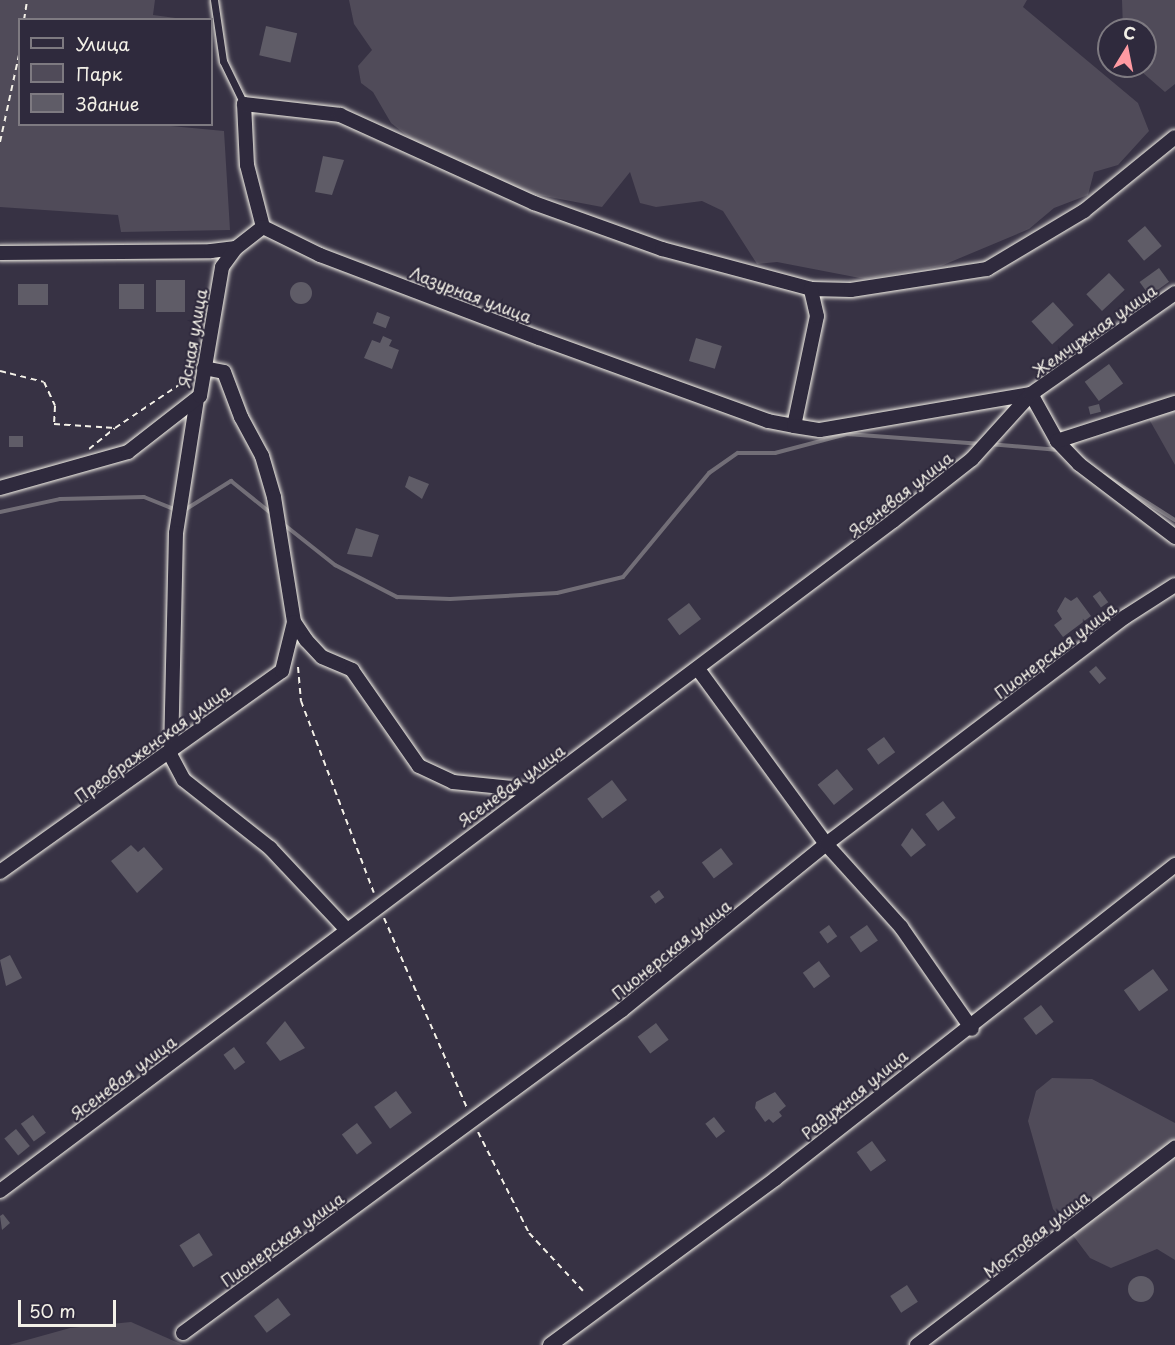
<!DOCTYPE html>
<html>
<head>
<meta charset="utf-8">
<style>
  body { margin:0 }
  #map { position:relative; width:1175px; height:1345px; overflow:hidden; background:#373244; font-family:"Playpen Sans",sans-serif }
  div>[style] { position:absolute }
  .green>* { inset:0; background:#504b59 }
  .stream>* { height:4px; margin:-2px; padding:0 2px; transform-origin:2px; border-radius:2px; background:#726e77 }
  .building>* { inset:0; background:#5f5c67; transform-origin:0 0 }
  .round { border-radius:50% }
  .path>* { height:2px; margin-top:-1px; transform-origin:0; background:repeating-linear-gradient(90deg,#f4f1e8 0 6px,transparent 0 10.5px) }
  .roads { filter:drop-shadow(0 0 2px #f4f1e8) drop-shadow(0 0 2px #f4f1e8) }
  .lane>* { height:7px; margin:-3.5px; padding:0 3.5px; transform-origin:3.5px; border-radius:3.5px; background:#2f2a3d }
  .street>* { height:14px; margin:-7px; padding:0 7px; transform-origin:7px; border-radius:7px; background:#2f2a3d }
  span { translate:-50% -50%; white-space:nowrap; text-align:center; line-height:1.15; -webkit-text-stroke:4.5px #2f2a3d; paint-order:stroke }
  .street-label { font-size:16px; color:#f4f1e8 }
  .legend { position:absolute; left:18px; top:18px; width:195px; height:108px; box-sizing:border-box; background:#2f2a3d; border:2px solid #7e7a81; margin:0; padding:8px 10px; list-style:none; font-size:18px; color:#f4f1e8 }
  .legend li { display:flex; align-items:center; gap:12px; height:30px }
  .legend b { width:30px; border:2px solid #7e7a81 }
  .north { position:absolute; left:1097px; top:18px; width:60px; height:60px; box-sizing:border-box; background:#2f2a3d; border:2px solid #7e7a81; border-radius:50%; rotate:10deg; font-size:16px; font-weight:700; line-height:24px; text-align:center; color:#f4f1e8 }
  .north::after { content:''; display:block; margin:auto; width:21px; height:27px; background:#ff9aa2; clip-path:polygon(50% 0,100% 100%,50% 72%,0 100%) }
  .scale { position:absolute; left:18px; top:1300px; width:98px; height:27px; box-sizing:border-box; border:3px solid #f4f1e8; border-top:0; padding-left:8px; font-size:18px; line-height:21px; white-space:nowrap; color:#f4f1e8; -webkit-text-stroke:4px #2f2a3d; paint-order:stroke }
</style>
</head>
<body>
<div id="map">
  <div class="green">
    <div style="clip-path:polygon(0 0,155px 0,153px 15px,183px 19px,20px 20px,20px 124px,150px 124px,224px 131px,230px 230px,121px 232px,118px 215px,0 207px)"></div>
    <div style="clip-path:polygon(349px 0,1027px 0,1023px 7px,1138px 103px,1149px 131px,1118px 165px,1094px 172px,1088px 195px,1054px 208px,1029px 229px,941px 266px,865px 279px,777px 262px,757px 264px,723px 211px,702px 201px,656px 207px,640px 203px,630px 172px,602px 207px,528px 193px,430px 154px,391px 123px,373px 92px,361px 83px,358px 66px,372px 50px,354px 24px)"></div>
    <div style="clip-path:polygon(1122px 0,1175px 0,1175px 84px,1165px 92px,1135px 66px,1145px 66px,1145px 30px,1123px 30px)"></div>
    <div style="clip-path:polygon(1175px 407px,1175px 465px,1149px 419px)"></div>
    <div style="clip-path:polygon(1052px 1078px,1092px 1079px,1175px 1123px,1175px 1260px,1157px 1249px,1111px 1268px,1090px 1258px,1053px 1209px,1028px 1121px,1036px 1091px)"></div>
    <div style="clip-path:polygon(131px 1322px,183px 1345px,9px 1345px,70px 1328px)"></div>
  </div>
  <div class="stream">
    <div style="left:989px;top:444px;width:70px;rotate:4.9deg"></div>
    <div style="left:1104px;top:475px;width:84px;rotate:32.4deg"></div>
    <div style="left:183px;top:511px;width:57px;rotate:-32deg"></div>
    <div style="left:231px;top:481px;width:53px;rotate:38.8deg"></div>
    <div style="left:0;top:512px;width:61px;rotate:-12.2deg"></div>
    <div style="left:60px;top:499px;width:84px;rotate:-1.4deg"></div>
    <div style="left:144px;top:497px;width:35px;rotate:22deg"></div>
    <div style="left:282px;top:523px;width:68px;rotate:38.4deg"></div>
    <div style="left:335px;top:565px;width:70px;rotate:27.3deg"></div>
    <div style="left:397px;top:597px;width:53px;rotate:2.2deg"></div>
    <div style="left:450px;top:599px;width:107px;rotate:-3.2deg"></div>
    <div style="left:557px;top:593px;width:68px;rotate:-13.6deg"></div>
    <div style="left:623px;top:577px;width:135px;rotate:-50.4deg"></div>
    <div style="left:709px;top:473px;width:35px;rotate:-35deg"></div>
    <div style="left:738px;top:453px;width:37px"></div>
    <div style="left:775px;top:453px;width:74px;rotate:-14.8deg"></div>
    <div style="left:847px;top:434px;width:135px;rotate:4.2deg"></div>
  </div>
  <div class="building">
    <div style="left:266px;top:26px;width:32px;height:30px;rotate:13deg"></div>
    <div style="clip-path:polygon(323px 156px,344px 160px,332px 195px,315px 192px)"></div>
    <div style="left:1145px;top:226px;width:26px;height:23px;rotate:50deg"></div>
    <div style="left:1159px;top:268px;width:17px;height:24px;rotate:54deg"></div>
    <div style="left:1109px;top:273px;width:23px;height:31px;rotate:47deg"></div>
    <div style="left:156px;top:280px;width:29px;height:32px"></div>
    <div class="round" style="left:290px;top:282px;width:22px;height:22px"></div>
    <div style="left:18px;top:284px;width:30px;height:21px"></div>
    <div style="left:119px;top:284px;width:25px;height:25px"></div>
    <div style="left:1053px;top:302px;width:31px;height:29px;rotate:48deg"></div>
    <div style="left:377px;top:312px;width:14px;height:12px;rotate:21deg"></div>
    <div style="clip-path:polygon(383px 336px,392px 340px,389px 346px,399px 350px,392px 369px,364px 358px,372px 340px,380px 343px)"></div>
    <div style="left:696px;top:338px;width:27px;height:24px;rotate:17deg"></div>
    <div style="left:1109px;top:364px;width:24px;height:30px;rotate:54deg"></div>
    <div style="left:1099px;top:404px;width:8px;height:11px;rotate:76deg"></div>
    <div style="left:9px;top:436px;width:14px;height:11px"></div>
    <div style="clip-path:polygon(409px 476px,429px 484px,422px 499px,405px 487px)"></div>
    <div style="clip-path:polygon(356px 528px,379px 535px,372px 557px,347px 554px)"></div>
    <div style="left:1100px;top:591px;width:14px;height:9px;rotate:54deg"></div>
    <div style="clip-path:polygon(1065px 597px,1071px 601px,1077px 597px,1091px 616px,1063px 637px,1054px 625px,1062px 619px,1057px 611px)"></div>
    <div style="left:689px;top:603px;width:20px;height:27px;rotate:53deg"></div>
    <div style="left:1096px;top:666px;width:16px;height:9px;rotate:50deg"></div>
    <div style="left:884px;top:737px;width:19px;height:21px;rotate:54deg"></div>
    <div style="left:837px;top:769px;width:26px;height:25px;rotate:51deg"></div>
    <div style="left:612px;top:780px;width:25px;height:31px;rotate:53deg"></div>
    <div style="left:943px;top:801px;width:21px;height:22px;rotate:53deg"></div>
    <div style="clip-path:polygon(912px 828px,926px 845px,911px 857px,901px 845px)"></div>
    <div style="clip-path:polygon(131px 845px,138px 852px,144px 847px,163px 869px,137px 893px,111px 861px)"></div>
    <div style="left:721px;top:848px;width:20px;height:24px;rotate:53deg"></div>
    <div style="left:659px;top:890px;width:9px;height:11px;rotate:54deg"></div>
    <div style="left:829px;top:925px;width:14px;height:12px;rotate:54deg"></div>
    <div style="left:867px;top:925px;width:19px;height:21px;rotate:55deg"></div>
    <div style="clip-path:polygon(10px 955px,22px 978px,6px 986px,0 960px)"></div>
    <div style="left:819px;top:961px;width:19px;height:20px;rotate:54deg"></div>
    <div style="left:1153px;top:969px;width:26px;height:36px;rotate:54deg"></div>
    <div style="left:1041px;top:1005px;width:21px;height:22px;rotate:53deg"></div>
    <div style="clip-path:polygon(285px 1021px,305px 1048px,280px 1061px,266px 1043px)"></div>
    <div style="left:656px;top:1023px;width:21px;height:23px;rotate:53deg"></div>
    <div style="left:234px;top:1047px;width:19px;height:13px;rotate:54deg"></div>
    <div style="left:396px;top:1091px;width:27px;height:27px;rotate:54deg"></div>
    <div style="clip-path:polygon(775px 1092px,786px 1106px,779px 1112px,782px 1116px,773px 1123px,769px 1119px,765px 1122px,755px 1108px,756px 1102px)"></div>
    <div style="left:33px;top:1115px;width:22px;height:15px;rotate:54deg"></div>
    <div style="left:714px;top:1117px;width:18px;height:11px;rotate:52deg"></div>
    <div style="left:357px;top:1123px;width:25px;height:19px;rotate:53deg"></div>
    <div style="left:16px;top:1129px;width:22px;height:15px;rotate:51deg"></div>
    <div style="left:872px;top:1141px;width:24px;height:19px;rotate:54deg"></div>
    <div style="clip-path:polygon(3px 1214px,10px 1223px,2px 1230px,0 1216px)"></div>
    <div style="left:199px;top:1233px;width:26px;height:23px;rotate:58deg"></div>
    <div class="round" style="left:1128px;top:1276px;width:26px;height:26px"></div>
    <div style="left:907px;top:1285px;width:20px;height:20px;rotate:57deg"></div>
    <div style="left:278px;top:1298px;width:21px;height:30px;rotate:53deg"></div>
  </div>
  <div class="path">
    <div style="left:24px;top:20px;width:20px;rotate:-81deg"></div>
    <div style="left:0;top:142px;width:94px;rotate:-77.7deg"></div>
    <div style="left:0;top:371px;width:45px;rotate:14deg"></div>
    <div style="left:44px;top:382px;width:26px;rotate:65deg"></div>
    <div style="left:55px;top:406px;width:18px;rotate:93deg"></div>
    <div style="left:54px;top:424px;width:61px;rotate:3.8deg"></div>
    <div style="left:115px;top:428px;width:89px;rotate:-34deg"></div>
    <div style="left:89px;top:449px;width:33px;rotate:-39deg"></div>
    <div style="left:298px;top:667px;width:34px;rotate:85deg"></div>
    <div style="left:301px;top:701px;width:205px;rotate:69.2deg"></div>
    <div style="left:384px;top:918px;width:207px;rotate:66.4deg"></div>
    <div style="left:478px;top:1132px;width:113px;rotate:63.2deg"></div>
    <div style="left:529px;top:1233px;width:79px;rotate:47deg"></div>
  </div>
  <div class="roads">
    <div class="lane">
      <div style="left:214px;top:0;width:62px;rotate:81.6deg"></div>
      <div style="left:223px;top:61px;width:48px;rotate:64deg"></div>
    </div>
    <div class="street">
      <div style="left:263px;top:227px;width:64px;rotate:-104.5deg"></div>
      <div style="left:247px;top:165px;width:61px;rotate:-92.8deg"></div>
      <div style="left:244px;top:104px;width:97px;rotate:6.5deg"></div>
      <div style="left:340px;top:115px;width:213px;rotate:24.4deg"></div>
      <div style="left:534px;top:203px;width:136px;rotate:19.8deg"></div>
      <div style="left:662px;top:249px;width:154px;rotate:15deg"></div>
      <div style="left:811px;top:289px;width:40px;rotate:1.4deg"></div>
      <div style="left:851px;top:290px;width:138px;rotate:-8.8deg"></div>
      <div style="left:987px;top:269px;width:113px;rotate:-30.9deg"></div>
      <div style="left:1084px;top:211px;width:117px;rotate:-39.1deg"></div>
      <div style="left:0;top:253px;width:211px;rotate:-0.5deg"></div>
      <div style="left:211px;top:251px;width:25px;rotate:-7deg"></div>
      <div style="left:236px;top:248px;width:34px;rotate:-38deg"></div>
      <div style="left:263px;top:227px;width:64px;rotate:26.2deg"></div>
      <div style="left:320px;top:255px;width:234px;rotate:20.8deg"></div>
      <div style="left:539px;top:338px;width:244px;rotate:19.9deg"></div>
      <div style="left:768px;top:421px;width:26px;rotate:11deg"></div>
      <div style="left:794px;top:426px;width:112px;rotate:-78.2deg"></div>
      <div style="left:817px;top:316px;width:28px;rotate:-103deg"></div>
      <div style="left:204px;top:368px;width:20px;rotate:11deg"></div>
      <div style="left:224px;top:372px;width:48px;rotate:69.3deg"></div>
      <div style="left:241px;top:417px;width:44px;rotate:61.7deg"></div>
      <div style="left:262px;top:456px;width:43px;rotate:73.7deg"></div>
      <div style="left:274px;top:497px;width:127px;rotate:80.9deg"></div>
      <div style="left:294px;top:622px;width:22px;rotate:56deg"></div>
      <div style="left:306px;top:640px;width:23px;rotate:47deg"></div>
      <div style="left:322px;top:657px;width:33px;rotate:23deg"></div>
      <div style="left:352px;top:670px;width:117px;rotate:55.1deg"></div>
      <div style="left:419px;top:766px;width:38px;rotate:25deg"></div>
      <div style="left:453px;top:782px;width:79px;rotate:5.8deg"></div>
      <div style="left:197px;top:399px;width:136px;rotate:98.9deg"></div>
      <div style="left:176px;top:533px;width:223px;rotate:91.3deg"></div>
      <div style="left:171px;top:756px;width:27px;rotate:62deg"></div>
      <div style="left:184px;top:780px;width:110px;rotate:38.3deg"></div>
      <div style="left:270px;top:848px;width:110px;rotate:46.8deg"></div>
      <div style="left:794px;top:426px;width:26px;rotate:9deg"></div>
      <div style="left:820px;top:430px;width:214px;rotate:-9.7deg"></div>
      <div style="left:1031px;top:394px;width:54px;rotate:61deg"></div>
      <div style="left:1057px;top:441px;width:32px;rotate:46deg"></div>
      <div style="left:1079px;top:464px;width:121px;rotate:37.2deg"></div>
      <div style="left:1057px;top:441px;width:124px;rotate:-17.9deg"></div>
      <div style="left:0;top:488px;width:133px;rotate:-15.7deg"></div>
      <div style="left:128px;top:452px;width:91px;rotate:-37.9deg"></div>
      <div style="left:200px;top:396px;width:131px;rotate:-80.3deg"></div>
      <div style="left:222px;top:267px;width:24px;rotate:-54deg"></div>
      <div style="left:698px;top:669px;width:217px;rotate:53.8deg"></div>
      <div style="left:826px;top:844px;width:112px;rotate:47.9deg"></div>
      <div style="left:901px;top:927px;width:124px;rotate:55.2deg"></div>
      <div style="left:0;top:872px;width:346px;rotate:-35.5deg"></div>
      <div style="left:282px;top:671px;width:50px;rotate:-76.2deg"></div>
      <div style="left:0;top:1191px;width:1116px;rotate:-36.88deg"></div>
      <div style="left:893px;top:521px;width:100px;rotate:-38.1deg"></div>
      <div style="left:972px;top:459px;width:88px;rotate:-47.8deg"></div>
      <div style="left:1031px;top:394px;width:176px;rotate:-35deg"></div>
      <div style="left:183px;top:1333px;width:545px;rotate:-36.34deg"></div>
      <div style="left:622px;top:1010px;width:263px;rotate:-39.1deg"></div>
      <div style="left:826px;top:844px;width:375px;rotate:-37.2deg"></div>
      <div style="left:1125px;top:617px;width:59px;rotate:-32.6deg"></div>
      <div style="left:550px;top:1345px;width:280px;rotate:-36.4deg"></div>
      <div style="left:775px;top:1179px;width:509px;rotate:-38.13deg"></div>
      <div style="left:917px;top:1345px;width:325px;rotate:-37.4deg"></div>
    </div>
  </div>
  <div class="street-label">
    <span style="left:471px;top:294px;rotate:21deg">Лазурная улица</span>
    <span style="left:1094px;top:330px;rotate:-35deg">Жемчужная улица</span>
    <span style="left:192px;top:338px;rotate:-80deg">Ясная улица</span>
    <span style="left:900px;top:494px;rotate:-38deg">Ясеневая улица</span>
    <span style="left:1055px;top:650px;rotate:-37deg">Пионерская улица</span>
    <span style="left:152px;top:743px;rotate:-36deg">Преображенская улица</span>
    <span style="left:511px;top:785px;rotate:-36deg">Ясеневая улица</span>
    <span style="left:671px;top:949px;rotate:-39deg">Пионерская улица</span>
    <span style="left:123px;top:1077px;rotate:-37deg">Ясеневая улица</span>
    <span style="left:854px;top:1094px;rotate:-39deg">Радужная улица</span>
    <span style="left:1036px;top:1234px;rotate:-38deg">Мостовая улица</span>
    <span style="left:282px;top:1239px;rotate:-36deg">Пионерская улица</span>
  </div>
  <ul class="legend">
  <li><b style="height:8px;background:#2f2a3d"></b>Улица</li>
  <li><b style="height:16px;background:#504b59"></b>Парк</li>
  <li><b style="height:16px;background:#5f5c67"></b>Здание</li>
  </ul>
  <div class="north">С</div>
  <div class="scale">50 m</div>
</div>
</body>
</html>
